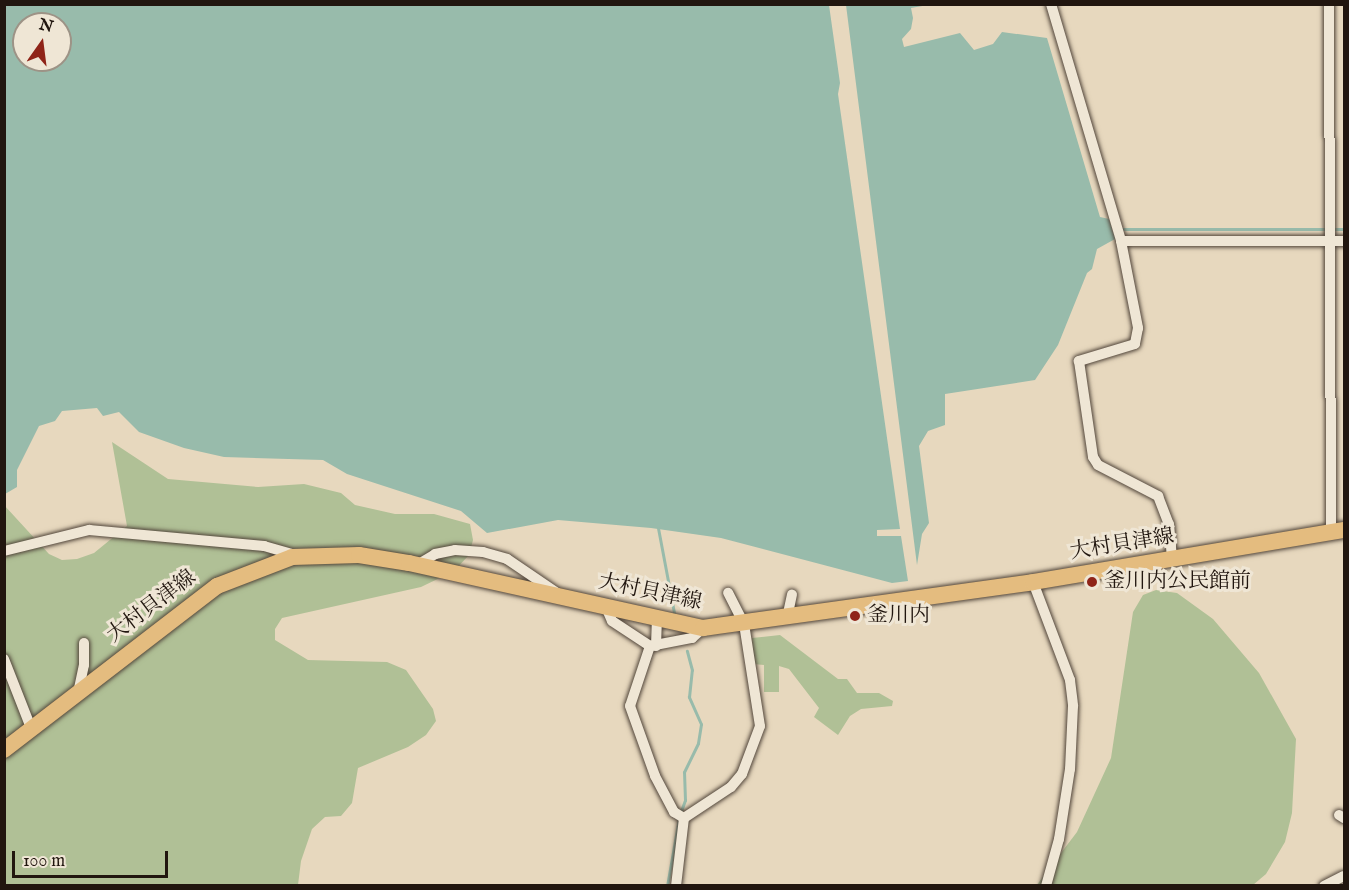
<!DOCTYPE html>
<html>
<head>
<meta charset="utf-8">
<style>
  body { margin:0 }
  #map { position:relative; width:1349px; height:890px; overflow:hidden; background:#e7d8be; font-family:"IM FELL English","Noto Serif JP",serif }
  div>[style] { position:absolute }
  .green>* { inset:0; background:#b0c096 }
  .water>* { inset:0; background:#98bbab }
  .stream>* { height:3px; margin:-1.5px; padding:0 1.5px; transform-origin:1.5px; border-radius:1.5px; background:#98bbab }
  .roads { filter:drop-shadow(0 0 2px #52463b) drop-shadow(0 0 2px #52463b) }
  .minor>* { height:10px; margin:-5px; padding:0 5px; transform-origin:5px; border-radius:5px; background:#efe6d5 }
  .primary>* { height:16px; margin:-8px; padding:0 8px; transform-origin:8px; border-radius:8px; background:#e4bc7f }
  .dots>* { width:16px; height:16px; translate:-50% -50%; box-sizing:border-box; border:3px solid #efe6d5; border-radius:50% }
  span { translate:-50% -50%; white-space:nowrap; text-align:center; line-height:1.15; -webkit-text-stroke:6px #efe6d5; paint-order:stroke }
  .street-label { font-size:21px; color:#21160f }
  .poi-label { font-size:21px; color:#21160f }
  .left { translate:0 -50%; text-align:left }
  .frame { position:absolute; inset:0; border:6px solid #21160f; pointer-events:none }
  .north { position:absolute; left:12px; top:12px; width:60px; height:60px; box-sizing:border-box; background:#efe6d5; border:2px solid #9d9386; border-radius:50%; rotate:14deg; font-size:16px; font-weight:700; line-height:24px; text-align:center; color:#21160f }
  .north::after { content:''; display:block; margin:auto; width:21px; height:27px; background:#8f2418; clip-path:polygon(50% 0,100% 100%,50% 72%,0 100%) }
  .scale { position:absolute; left:12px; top:851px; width:156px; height:27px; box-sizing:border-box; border:3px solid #21160f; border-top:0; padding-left:8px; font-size:18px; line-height:21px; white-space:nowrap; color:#21160f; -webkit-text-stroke:4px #efe6d5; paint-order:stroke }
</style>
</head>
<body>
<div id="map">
  <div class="green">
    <div style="clip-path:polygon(112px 442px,168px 479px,258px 487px,304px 484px,341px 493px,355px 505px,395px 514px,434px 514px,470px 524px,473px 540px,469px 555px,454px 571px,421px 587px,282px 618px,275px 629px,275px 640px,308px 660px,387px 662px,406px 670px,433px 709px,436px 721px,426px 735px,408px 747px,358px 768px,352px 803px,341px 816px,325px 817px,312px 829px,301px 861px,298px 885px,5px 885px,4px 505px,49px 554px,62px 560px,77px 559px,94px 553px,127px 526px)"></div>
    <div style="clip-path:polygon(1156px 590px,1177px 593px,1213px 619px,1259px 673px,1296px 739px,1292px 813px,1285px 842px,1266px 874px,1253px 885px,1036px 886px,1077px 832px,1111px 758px,1133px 612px,1143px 595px)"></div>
    <div style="clip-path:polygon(780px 635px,838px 679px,847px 679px,857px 693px,879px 693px,893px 701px,892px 706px,861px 709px,850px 716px,838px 735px,814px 717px,819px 708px,789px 669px,779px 666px,779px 692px,764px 692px,764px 665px,753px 664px,752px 638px)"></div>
  </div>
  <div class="water">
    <div style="clip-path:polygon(evenodd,5px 4px,829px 5px,840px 83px,838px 94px,900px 529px,877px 530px,877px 536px,901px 536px,908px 581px,892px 583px,721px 538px,651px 528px,558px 520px,487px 533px,461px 511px,347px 474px,323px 460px,224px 457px,184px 448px,139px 432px,119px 412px,103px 416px,97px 408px,62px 411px,55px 421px,39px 426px,17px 470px,17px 487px,5px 494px,5px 4px,24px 24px,60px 24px,60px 60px,24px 60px,24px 24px)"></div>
    <div style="clip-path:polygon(846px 5px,928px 5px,911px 8px,913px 18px,911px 29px,902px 39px,904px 47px,960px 33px,974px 50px,993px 44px,1002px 32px,1047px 38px,1100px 217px,1109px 219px,1115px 239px,1097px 249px,1092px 269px,1087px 273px,1058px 345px,1035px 380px,945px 394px,945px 425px,928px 431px,919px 446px,929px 523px,922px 534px,917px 565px)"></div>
  </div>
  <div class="stream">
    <div style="left:1121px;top:229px;width:223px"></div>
    <div style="left:658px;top:528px;width:86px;rotate:79.3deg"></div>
    <div style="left:681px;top:811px;width:12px;rotate:-70deg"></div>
    <div style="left:685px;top:800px;width:28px;rotate:-92deg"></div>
    <div style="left:684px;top:772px;width:32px;rotate:-64deg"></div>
    <div style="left:698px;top:743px;width:19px;rotate:-81deg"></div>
    <div style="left:701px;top:724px;width:30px;rotate:-114deg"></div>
    <div style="left:689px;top:697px;width:27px;rotate:-84deg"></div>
    <div style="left:692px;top:670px;width:20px;rotate:-105deg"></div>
    <div style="left:667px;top:886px;width:69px;rotate:-80deg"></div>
  </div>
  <div class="roads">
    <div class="minor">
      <div style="left:1051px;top:4px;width:247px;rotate:73.5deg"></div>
      <div style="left:1121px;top:241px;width:89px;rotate:78.9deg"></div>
      <div style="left:1138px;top:328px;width:16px;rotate:101deg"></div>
      <div style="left:1135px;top:344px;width:59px;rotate:163.1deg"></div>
      <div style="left:1079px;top:361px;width:97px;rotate:81.7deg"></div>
      <div style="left:1093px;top:457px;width:9px;rotate:58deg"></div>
      <div style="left:1098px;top:465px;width:68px;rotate:27.3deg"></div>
      <div style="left:1158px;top:496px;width:30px;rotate:69deg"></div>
      <div style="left:1169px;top:524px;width:36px;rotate:85deg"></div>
      <div style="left:1329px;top:4px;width:529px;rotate:89.78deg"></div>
      <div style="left:1121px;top:241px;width:223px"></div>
      <div style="left:4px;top:551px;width:88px;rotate:-13.9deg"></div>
      <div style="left:89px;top:530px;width:176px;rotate:5.2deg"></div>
      <div style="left:264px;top:546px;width:33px;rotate:16deg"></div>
      <div style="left:417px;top:565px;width:21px;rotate:-31deg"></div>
      <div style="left:435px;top:554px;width:20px;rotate:-11deg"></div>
      <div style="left:455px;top:550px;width:28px;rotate:4deg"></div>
      <div style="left:483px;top:552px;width:25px;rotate:16deg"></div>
      <div style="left:507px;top:559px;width:60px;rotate:34.2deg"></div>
      <div style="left:1033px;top:582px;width:105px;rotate:69.3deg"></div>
      <div style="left:1070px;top:680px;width:26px;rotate:83deg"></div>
      <div style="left:1073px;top:706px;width:63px;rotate:92.7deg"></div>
      <div style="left:1070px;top:769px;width:71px;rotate:98.9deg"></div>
      <div style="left:1059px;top:839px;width:49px;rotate:105.5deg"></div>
      <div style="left:606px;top:607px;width:15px;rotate:67deg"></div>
      <div style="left:612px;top:621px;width:45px;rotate:33.3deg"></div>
      <div style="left:650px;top:646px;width:43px;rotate:-10.8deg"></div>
      <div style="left:692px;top:638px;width:15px;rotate:-42deg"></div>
      <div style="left:787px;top:618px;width:24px;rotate:-78deg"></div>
      <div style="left:650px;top:646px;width:63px;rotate:108.4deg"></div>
      <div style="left:630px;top:706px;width:74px;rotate:70.3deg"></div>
      <div style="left:655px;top:776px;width:41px;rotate:62.2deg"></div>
      <div style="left:674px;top:812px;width:12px;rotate:31deg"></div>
      <div style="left:656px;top:646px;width:28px;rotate:-88deg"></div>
      <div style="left:4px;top:659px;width:74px;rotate:68.6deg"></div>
      <div style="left:78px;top:693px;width:29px;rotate:-78deg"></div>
      <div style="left:84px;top:665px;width:22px;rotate:-90deg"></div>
      <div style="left:1339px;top:815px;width:6px;rotate:31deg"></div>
      <div style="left:676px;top:886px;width:68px;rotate:-83.3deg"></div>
      <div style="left:684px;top:818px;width:56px;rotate:-33.4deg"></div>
      <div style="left:731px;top:787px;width:17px;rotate:-50deg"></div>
      <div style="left:742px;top:774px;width:51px;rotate:-69.4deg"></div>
      <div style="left:760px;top:726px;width:103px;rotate:-98.9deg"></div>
      <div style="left:744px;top:624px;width:35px;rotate:-117deg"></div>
      <div style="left:1324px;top:886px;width:22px;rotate:-27deg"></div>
    </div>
    <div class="primary">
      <div style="left:4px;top:750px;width:269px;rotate:-37.6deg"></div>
      <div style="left:217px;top:586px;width:80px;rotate:-21.1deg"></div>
      <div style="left:292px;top:557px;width:67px;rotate:-1.7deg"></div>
      <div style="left:359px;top:555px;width:51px;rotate:9.1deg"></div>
      <div style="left:409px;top:563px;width:301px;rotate:12.5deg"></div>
      <div style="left:703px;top:628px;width:333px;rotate:-7.9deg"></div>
      <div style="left:1033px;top:582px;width:315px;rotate:-9.5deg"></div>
    </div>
  </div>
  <div class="dots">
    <div style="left:1092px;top:582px;background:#8f2418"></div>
    <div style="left:855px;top:616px;background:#8f2418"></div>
  </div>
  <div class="street-label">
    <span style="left:1122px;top:545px;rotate:-9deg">大村貝津線</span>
    <span style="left:650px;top:593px;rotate:12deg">大村貝津線</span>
    <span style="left:152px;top:607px;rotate:-37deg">大村貝津線</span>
  </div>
  <div class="poi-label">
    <span class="left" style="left:1104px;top:582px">釜川内公民館前</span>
    <span class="left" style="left:867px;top:616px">釜川内</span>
  </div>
  <div class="frame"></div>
  <div class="north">N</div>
  <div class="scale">100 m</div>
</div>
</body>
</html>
